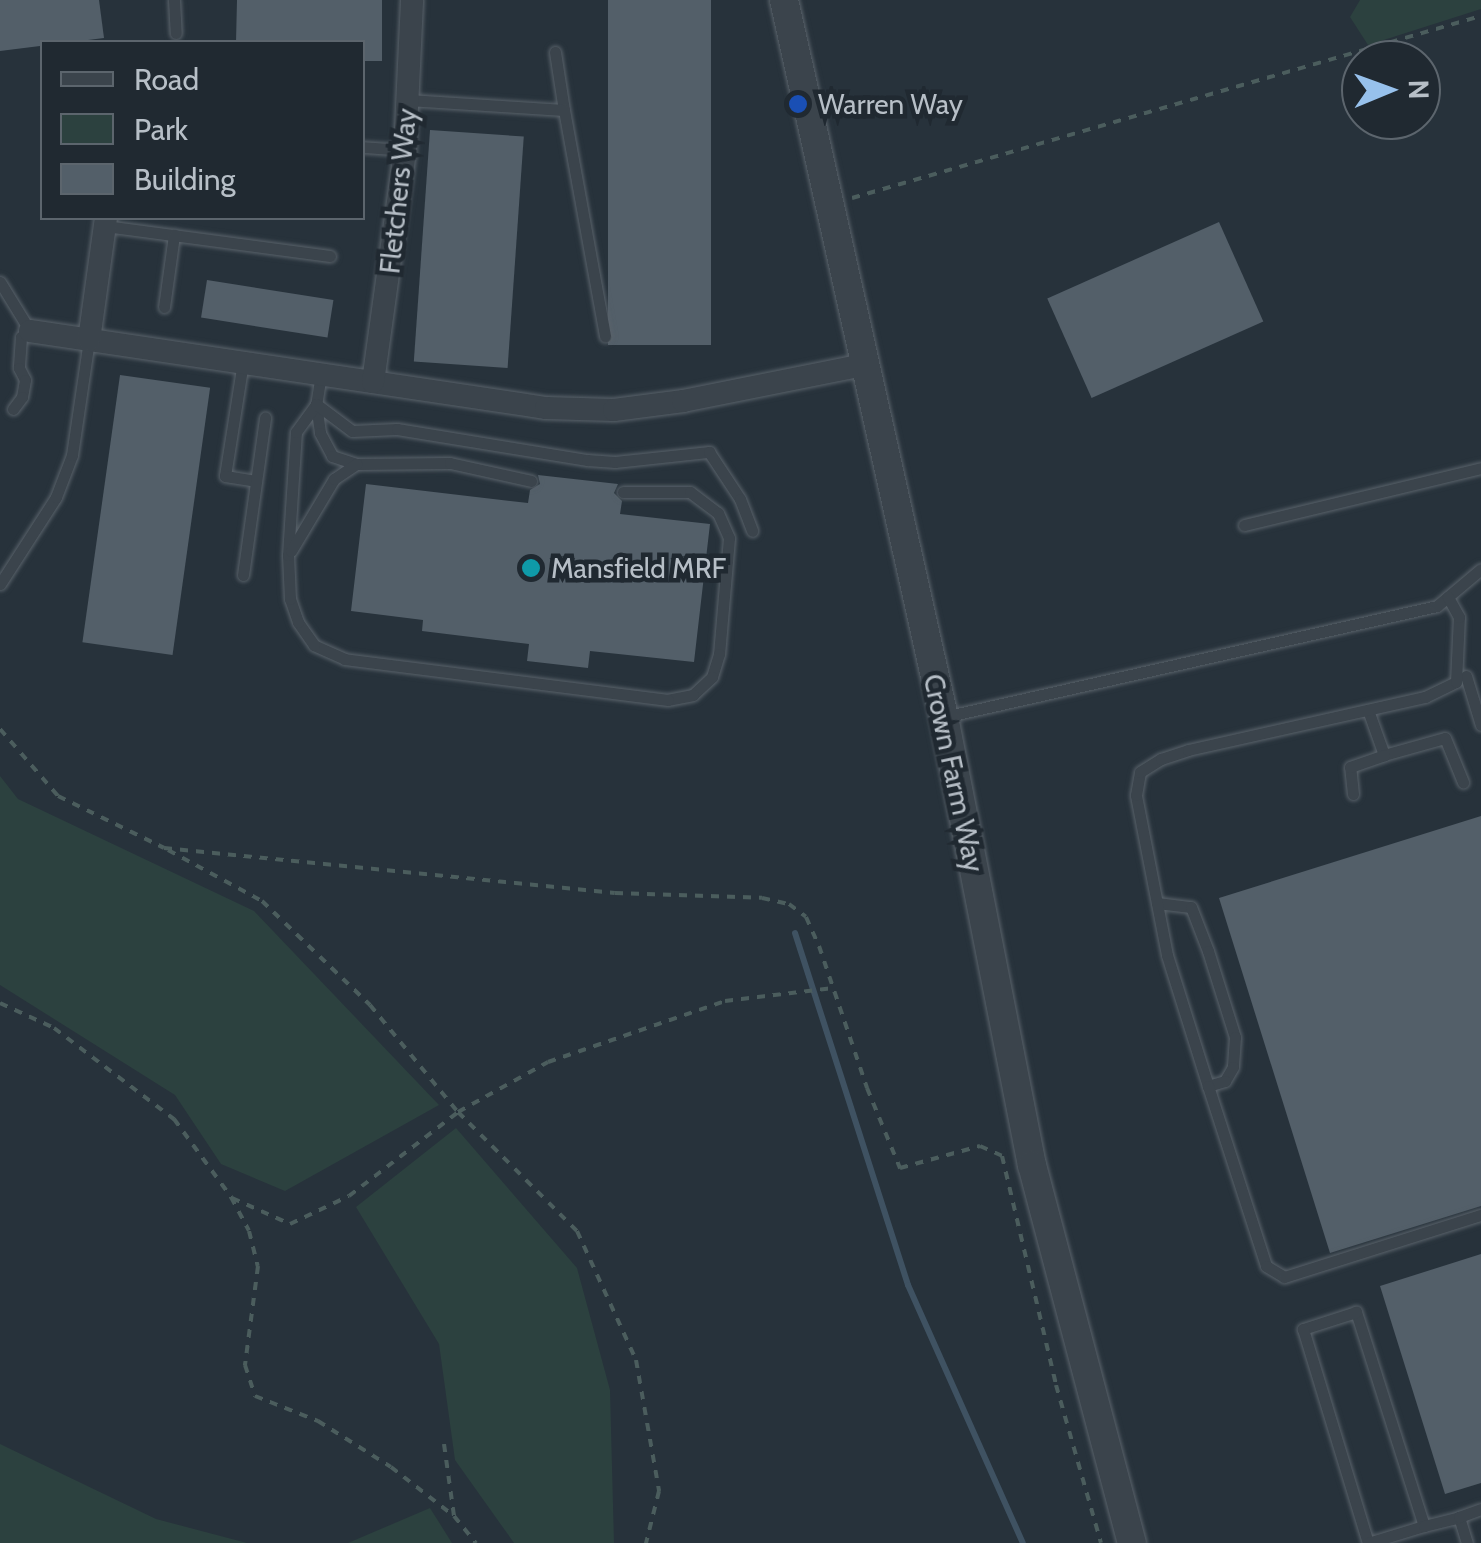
<!DOCTYPE html>
<html>
<head>
<meta charset="utf-8">
<style>
  body { margin:0 }
  #map { position:relative; width:1481px; height:1543px; overflow:hidden; background:#27323b; font-family:Cabin,sans-serif }
  div>[style] { position:absolute }
  .green>* { inset:0; background:#2c413f }
  .stream>* { height:6px; margin:-3px; padding:0 3px; transform-origin:3px; border-radius:3px; background:#3f5262 }
  .building>* { inset:0; background:#535f69; transform-origin:0 0 }
  .path>* { height:4px; margin-top:-2px; transform-origin:0; background:repeating-linear-gradient(90deg,#4b5d5d 0 8px,transparent 0 16px) }
  .roads { filter:drop-shadow(0 0 2px #59626a) drop-shadow(0 0 2px #59626a) }
  .service>* { height:11px; margin:-5.5px; padding:0 5.5px; transform-origin:5.5px; border-radius:5.5px; background:#3b444c }
  .minor>* { height:22px; margin:-11px; padding:0 11px; transform-origin:11px; border-radius:11px; background:#3b444c }
  .tertiary>* { height:28px; margin:-14px; padding:0 14px; transform-origin:14px; border-radius:14px; background:#3b444c }
  .dots>* { width:28px; height:28px; translate:-50% -50%; box-sizing:border-box; border:5px solid #202931; border-radius:50% }
  span { translate:-50% -50%; white-space:nowrap; text-align:center; line-height:1.15; -webkit-text-stroke:9px #202931; paint-order:stroke }
  .poi-label { font-size:28px; color:#b7bfc7 }
  .left { translate:0 -50%; text-align:left }
  .street-label { font-size:28px; color:#b7bfc7 }
  .legend { position:absolute; left:40px; top:40px; width:325px; height:180px; box-sizing:border-box; background:#202931; border:2px solid #5c656d; margin:0; padding:12px 18px; list-style:none; font-size:30px; color:#b7bfc7 }
  .legend li { display:flex; align-items:center; gap:20px; height:50px }
  .legend b { width:50px; border:2px solid #5c656d }
  .north { position:absolute; left:1341px; top:40px; width:100px; height:100px; box-sizing:border-box; background:#202931; border:2px solid #5c656d; border-radius:50%; rotate:89deg; font-size:28px; font-weight:700; line-height:40px; text-align:center; color:#b7bfc7 }
  .north::after { content:''; display:block; margin:auto; width:35px; height:45px; background:#97c1ec; clip-path:polygon(50% 0,100% 100%,50% 72%,0 100%) }
</style>
</head>
<body>
<div id="map">
  <div class="green">
    <div style="clip-path:polygon(1360px 0,1481px 0,1481px 9px,1368px 45px,1350px 17px)"></div>
    <div style="clip-path:polygon(0 776px,18px 799px,254px 911px,439px 1105px,285px 1191px,221px 1164px,175px 1095px,0 985px)"></div>
    <div style="clip-path:polygon(456px 1128px,577px 1268px,610px 1390px,614px 1543px,514px 1543px,455px 1460px,439px 1344px,356px 1207px)"></div>
    <div style="clip-path:polygon(0 1444px,156px 1519px,247px 1543px,0 1543px)"></div>
    <div style="clip-path:polygon(430px 1508px,452px 1543px,348px 1543px)"></div>
  </div>
  <div class="stream">
    <div style="left:795px;top:933px;width:370px;rotate:72.2deg"></div>
    <div style="left:908px;top:1285px;width:282px;rotate:66deg"></div>
  </div>
  <div class="building">
    <div style="clip-path:polygon(0 0,99px 0,104px 38px,0 51px)"></div>
    <div style="clip-path:polygon(237px 0,382px 0,382px 61px,362px 61px,362px 42px,236px 42px)"></div>
    <div style="left:608px;top:0;width:103px;height:345px"></div>
    <div style="left:430px;top:130px;width:94px;height:232px;rotate:4deg"></div>
    <div style="left:1219px;top:222px;width:109px;height:188px;rotate:66deg"></div>
    <div style="left:207px;top:280px;width:128px;height:38px;rotate:9deg"></div>
    <div style="left:120px;top:375px;width:91px;height:270px;rotate:8deg"></div>
    <div style="clip-path:polygon(538px 475px,618px 484px,614px 493px,622px 501px,620px 514px,710px 524px,694px 662px,590px 651px,588px 668px,527px 661px,529px 644px,422px 631px,423px 620px,351px 611px,366px 484px,528px 503px,530px 490px,540px 484px)"></div>
    <div style="clip-path:polygon(1481px 816px,1481px 1206px,1330px 1253px,1219px 898px)"></div>
    <div style="clip-path:polygon(1481px 1254px,1481px 1483px,1445px 1494px,1380px 1286px)"></div>
  </div>
  <div class="path">
    <div style="left:852px;top:198px;width:655px;rotate:-16.14deg"></div>
    <div style="left:0;top:729px;width:89px;rotate:49.1deg"></div>
    <div style="left:58px;top:796px;width:118px;rotate:26.1deg"></div>
    <div style="left:164px;top:848px;width:453px;rotate:5.7deg"></div>
    <div style="left:615px;top:893px;width:147px;rotate:1.9deg"></div>
    <div style="left:762px;top:898px;width:28px;rotate:13deg"></div>
    <div style="left:789px;top:904px;width:21px;rotate:37deg"></div>
    <div style="left:806px;top:917px;width:32px;rotate:66deg"></div>
    <div style="left:819px;top:946px;width:150px;rotate:71.3deg"></div>
    <div style="left:867px;top:1088px;width:87px;rotate:67.6deg"></div>
    <div style="left:900px;top:1168px;width:83px;rotate:-15.4deg"></div>
    <div style="left:980px;top:1146px;width:24px;rotate:24deg"></div>
    <div style="left:1002px;top:1156px;width:235px;rotate:76.7deg"></div>
    <div style="left:1056px;top:1385px;width:164px;rotate:74.1deg"></div>
    <div style="left:168px;top:850px;width:107px;rotate:28.5deg"></div>
    <div style="left:262px;top:901px;width:150px;rotate:43.9deg"></div>
    <div style="left:370px;top:1005px;width:139px;rotate:50.6deg"></div>
    <div style="left:458px;top:1112px;width:168px;rotate:45deg"></div>
    <div style="left:577px;top:1231px;width:142px;rotate:65.4deg"></div>
    <div style="left:636px;top:1360px;width:133px;rotate:80deg"></div>
    <div style="left:659px;top:1491px;width:54px;rotate:104deg"></div>
    <div style="left:0;top:1003px;width:60px;rotate:24.8deg"></div>
    <div style="left:54px;top:1028px;width:151px;rotate:37.2deg"></div>
    <div style="left:174px;top:1119px;width:97px;rotate:53.8deg"></div>
    <div style="left:231px;top:1197px;width:38px;rotate:62deg"></div>
    <div style="left:249px;top:1231px;width:36px;rotate:76deg"></div>
    <div style="left:258px;top:1266px;width:100px;rotate:97.5deg"></div>
    <div style="left:245px;top:1365px;width:33px;rotate:72deg"></div>
    <div style="left:255px;top:1396px;width:68px;rotate:21.6deg"></div>
    <div style="left:318px;top:1421px;width:86px;rotate:32.2deg"></div>
    <div style="left:391px;top:1467px;width:80px;rotate:37.9deg"></div>
    <div style="left:454px;top:1516px;width:35px;rotate:51deg"></div>
    <div style="left:232px;top:1198px;width:64px;rotate:24.1deg"></div>
    <div style="left:290px;top:1224px;width:65px;rotate:-25.4deg"></div>
    <div style="left:349px;top:1196px;width:138px;rotate:-37.6deg"></div>
    <div style="left:458px;top:1112px;width:103px;rotate:-29.1deg"></div>
    <div style="left:548px;top:1062px;width:187px;rotate:-19deg"></div>
    <div style="left:725px;top:1001px;width:109px;rotate:-6.9deg"></div>
    <div style="left:444px;top:1444px;width:73px;rotate:82.1deg"></div>
  </div>
  <div class="roads">
    <div class="service">
      <div style="left:174px;top:0;width:33px;rotate:87deg"></div>
      <div style="left:555px;top:52px;width:59px;rotate:81.2deg"></div>
      <div style="left:408px;top:100px;width:156px;rotate:3.7deg"></div>
      <div style="left:564px;top:110px;width:230px;rotate:79.7deg"></div>
      <div style="left:362px;top:147px;width:43px;rotate:4deg"></div>
      <div style="left:105px;top:226px;width:227px;rotate:7.6deg"></div>
      <div style="left:0;top:282px;width:57px;rotate:58.5deg"></div>
      <div style="left:30px;top:331px;width:11px;rotate:146deg"></div>
      <div style="left:21px;top:337px;width:31px;rotate:94deg"></div>
      <div style="left:19px;top:368px;width:13px;rotate:63deg"></div>
      <div style="left:25px;top:380px;width:17px;rotate:100deg"></div>
      <div style="left:22px;top:397px;width:15px;rotate:127deg"></div>
      <div style="left:164px;top:307px;width:73px;rotate:-82.1deg"></div>
      <div style="left:243px;top:362px;width:115px;rotate:99deg"></div>
      <div style="left:225px;top:476px;width:31px;rotate:9deg"></div>
      <div style="left:321px;top:374px;width:30px;rotate:99deg"></div>
      <div style="left:316px;top:404px;width:29px;rotate:82deg"></div>
      <div style="left:320px;top:433px;width:26px;rotate:62deg"></div>
      <div style="left:332px;top:456px;width:25px;rotate:18deg"></div>
      <div style="left:356px;top:464px;width:94px;rotate:-0.6deg"></div>
      <div style="left:450px;top:463px;width:83px;rotate:12.5deg"></div>
      <div style="left:623px;top:492px;width:67px"></div>
      <div style="left:690px;top:492px;width:35px;rotate:37deg"></div>
      <div style="left:718px;top:513px;width:27px;rotate:66deg"></div>
      <div style="left:729px;top:538px;width:116px;rotate:94.9deg"></div>
      <div style="left:719px;top:654px;width:24px;rotate:107deg"></div>
      <div style="left:712px;top:677px;width:26px;rotate:137deg"></div>
      <div style="left:693px;top:695px;width:25px;rotate:169deg"></div>
      <div style="left:668px;top:700px;width:326px;rotate:-172.8deg"></div>
      <div style="left:345px;top:659px;width:34px;rotate:-156deg"></div>
      <div style="left:314px;top:645px;width:28px;rotate:-125deg"></div>
      <div style="left:298px;top:622px;width:24px;rotate:-109deg"></div>
      <div style="left:290px;top:599px;width:44px;rotate:-92.6deg"></div>
      <div style="left:288px;top:555px;width:123px;rotate:-86.3deg"></div>
      <div style="left:296px;top:432px;width:34px;rotate:-54deg"></div>
      <div style="left:316px;top:404px;width:45px;rotate:36.9deg"></div>
      <div style="left:352px;top:431px;width:45px;rotate:-2.5deg"></div>
      <div style="left:397px;top:429px;width:193px;rotate:9.3deg"></div>
      <div style="left:587px;top:460px;width:28px;rotate:4deg"></div>
      <div style="left:615px;top:462px;width:95px;rotate:-6.1deg"></div>
      <div style="left:709px;top:452px;width:56px;rotate:56.6deg"></div>
      <div style="left:740px;top:499px;width:34px;rotate:69deg"></div>
      <div style="left:1244px;top:525px;width:244px;rotate:-13.5deg"></div>
      <div style="left:291px;top:551px;width:84px;rotate:-59.2deg"></div>
      <div style="left:334px;top:479px;width:27px;rotate:-34deg"></div>
      <div style="left:243px;top:575px;width:159px;rotate:-82deg"></div>
      <div style="left:0;top:584px;width:103px;rotate:-57.2deg"></div>
      <div style="left:56px;top:497px;width:45px;rotate:-69.1deg"></div>
      <div style="left:72px;top:455px;width:116px;rotate:-81.6deg"></div>
      <div style="left:1466px;top:676px;width:51px;rotate:73deg"></div>
      <div style="left:1368px;top:710px;width:48px;rotate:70.4deg"></div>
      <div style="left:1384px;top:755px;width:63px;rotate:-15.6deg"></div>
      <div style="left:1445px;top:738px;width:48px;rotate:67.8deg"></div>
      <div style="left:944px;top:717px;width:505px;rotate:-12.69deg"></div>
      <div style="left:1437px;top:606px;width:57px;rotate:-40.1deg"></div>
      <div style="left:1353px;top:794px;width:27px;rotate:-96deg"></div>
      <div style="left:1350px;top:767px;width:36px;rotate:-19deg"></div>
      <div style="left:1157px;top:903px;width:34px;rotate:7deg"></div>
      <div style="left:1191px;top:907px;width:47px;rotate:68.9deg"></div>
      <div style="left:1208px;top:951px;width:90px;rotate:72.6deg"></div>
      <div style="left:1235px;top:1037px;width:30px;rotate:94deg"></div>
      <div style="left:1233px;top:1067px;width:16px;rotate:120deg"></div>
      <div style="left:1225px;top:1081px;width:18px;rotate:164deg"></div>
      <div style="left:1208px;top:1086px;width:137px;rotate:-107.4deg"></div>
      <div style="left:1167px;top:955px;width:163px;rotate:-101deg"></div>
      <div style="left:1136px;top:795px;width:23px;rotate:-80deg"></div>
      <div style="left:1140px;top:772px;width:25px;rotate:-32deg"></div>
      <div style="left:1161px;top:759px;width:28px;rotate:-18deg"></div>
      <div style="left:1188px;top:750px;width:243px;rotate:-12.6deg"></div>
      <div style="left:1425px;top:697px;width:34px;rotate:-26deg"></div>
      <div style="left:1456px;top:682px;width:65px;rotate:-87.4deg"></div>
      <div style="left:1459px;top:617px;width:23px;rotate:-119deg"></div>
      <div style="left:1208px;top:1086px;width:189px;rotate:72.1deg"></div>
      <div style="left:1266px;top:1266px;width:21px;rotate:31deg"></div>
      <div style="left:1284px;top:1277px;width:207px;rotate:-17.5deg"></div>
      <div style="left:1459px;top:1517px;width:27px;rotate:73deg"></div>
      <div style="left:1424px;top:1526px;width:225px;rotate:-107.6deg"></div>
      <div style="left:1356px;top:1312px;width:56px;rotate:162.2deg"></div>
      <div style="left:1303px;top:1329px;width:224px;rotate:73.1deg"></div>
      <div style="left:1368px;top:1543px;width:59px;rotate:-16.9deg"></div>
      <div style="left:1424px;top:1526px;width:36px;rotate:-14deg"></div>
      <div style="left:1459px;top:1517px;width:23px;rotate:-20deg"></div>
    </div>
    <div class="minor">
      <div style="left:30px;top:331px;width:522px;rotate:8.49deg"></div>
      <div style="left:546px;top:408px;width:68px;rotate:1.7deg"></div>
      <div style="left:614px;top:410px;width:70px;rotate:-7.4deg"></div>
      <div style="left:683px;top:401px;width:184px;rotate:-11.3deg"></div>
      <div style="left:89px;top:340px;width:123px;rotate:-82.1deg"></div>
      <div style="left:373px;top:382px;width:234px;rotate:-82.1deg"></div>
      <div style="left:405px;top:150px;width:150px;rotate:-87.3deg"></div>
    </div>
    <div class="tertiary">
      <div style="left:784px;top:0;width:735px;rotate:77.42deg"></div>
      <div style="left:944px;top:717px;width:457px;rotate:78.9deg"></div>
      <div style="left:1032px;top:1165px;width:391px;rotate:75.2deg"></div>
    </div>
  </div>
  <div class="dots">
    <div style="left:798px;top:104px;background:#1a4fb4"></div>
    <div style="left:531px;top:568px;background:#0f9aa8"></div>
  </div>
  <div class="poi-label">
    <span class="left" style="left:818px;top:104px">Warren Way</span>
    <span class="left" style="left:551px;top:568px">Mansfield MRF</span>
  </div>
  <div class="street-label">
    <span style="left:398px;top:191px;rotate:-84deg">Fletchers Way</span>
    <span style="left:954px;top:773px;rotate:78deg">Crown Farm Way</span>
  </div>
  <ul class="legend">
  <li><b style="height:12px;background:#3b444c"></b>Road</li>
  <li><b style="height:28px;background:#2c413f"></b>Park</li>
  <li><b style="height:28px;background:#535f69"></b>Building</li>
  </ul>
  <div class="north">N</div>
</div>
</body>
</html>
